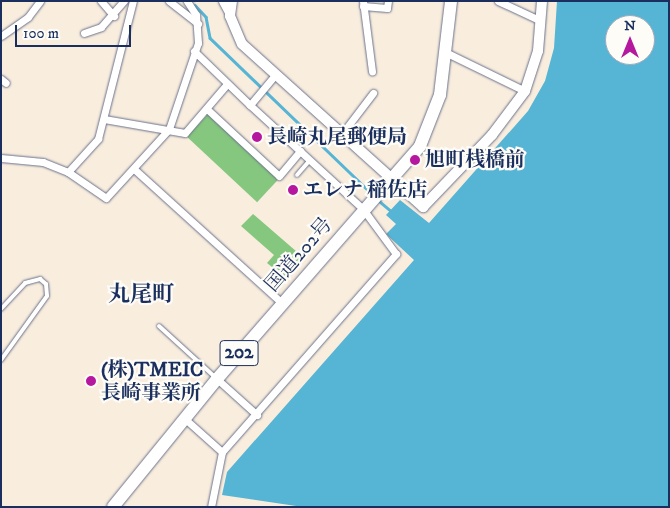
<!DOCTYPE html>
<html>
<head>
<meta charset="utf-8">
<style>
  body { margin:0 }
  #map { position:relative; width:670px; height:508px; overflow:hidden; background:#f9edde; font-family:"IM FELL DW Pica","Noto Serif JP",serif }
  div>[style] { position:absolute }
  .green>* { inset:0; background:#86c77f; transform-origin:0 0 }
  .water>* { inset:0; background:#56b4d4 }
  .stream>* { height:2.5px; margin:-1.25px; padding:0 1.25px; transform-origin:1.25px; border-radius:1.25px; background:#56b4d4 }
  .roads { filter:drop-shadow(0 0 1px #69728b) drop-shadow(0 0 1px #69728b) }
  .lane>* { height:4px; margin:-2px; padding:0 2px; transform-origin:2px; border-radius:2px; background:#fff }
  .street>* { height:7px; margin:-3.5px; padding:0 3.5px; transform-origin:3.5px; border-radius:3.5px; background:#fff }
  .secondary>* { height:10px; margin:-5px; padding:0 5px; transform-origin:5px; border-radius:5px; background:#fff }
  .highway>* { height:12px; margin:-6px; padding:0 6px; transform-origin:6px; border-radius:6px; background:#fff }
  .dots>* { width:14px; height:14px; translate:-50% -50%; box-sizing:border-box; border:2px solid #fdfcf7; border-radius:50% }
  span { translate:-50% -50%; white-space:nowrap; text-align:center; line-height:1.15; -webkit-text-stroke:4.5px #fdfcf7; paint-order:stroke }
  .shield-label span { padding:1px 4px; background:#fdfcf7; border:1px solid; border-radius:4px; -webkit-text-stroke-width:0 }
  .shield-label { font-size:19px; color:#1b2f5e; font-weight:700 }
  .poi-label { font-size:20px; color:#1b2f5e; font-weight:700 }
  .left { translate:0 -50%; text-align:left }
  .street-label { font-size:20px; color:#1b2f5e }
  .quarter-label { font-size:22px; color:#1b2f5e; font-weight:700 }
  .frame { position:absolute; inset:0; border:2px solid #1b2f5e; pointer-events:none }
  .north { position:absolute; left:605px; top:15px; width:50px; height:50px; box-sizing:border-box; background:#fdfcf7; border:1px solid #a3aaba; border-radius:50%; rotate:0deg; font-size:14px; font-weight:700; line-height:20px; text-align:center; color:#1b2f5e }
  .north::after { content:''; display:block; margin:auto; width:18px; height:22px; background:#b5179e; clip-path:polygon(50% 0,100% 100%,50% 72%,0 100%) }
  .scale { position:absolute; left:15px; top:25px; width:116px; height:22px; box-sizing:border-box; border:2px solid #1b2f5e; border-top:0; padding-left:6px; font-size:15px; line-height:18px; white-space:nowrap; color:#1b2f5e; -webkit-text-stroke:4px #fdfcf7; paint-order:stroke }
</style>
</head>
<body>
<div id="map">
  <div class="green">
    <div style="left:208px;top:114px;width:96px;height:31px;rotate:43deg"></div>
    <div style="clip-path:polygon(253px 214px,304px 258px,287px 279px,267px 263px,274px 255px,241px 226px)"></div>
  </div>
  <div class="water">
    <div style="clip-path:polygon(evenodd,557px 1px,669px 1px,669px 507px,303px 507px,222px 495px,227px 472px,414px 260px,386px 234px,396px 224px,386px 215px,400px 200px,429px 223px,528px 111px,545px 81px,554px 48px,557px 1px,615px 25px,645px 25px,645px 55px,615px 55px,615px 25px)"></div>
  </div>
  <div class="stream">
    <div style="left:195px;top:5px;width:16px;rotate:47deg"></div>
    <div style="left:206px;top:17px;width:21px;rotate:79deg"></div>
    <div style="left:210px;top:38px;width:225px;rotate:43.9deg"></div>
    <div style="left:378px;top:200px;width:16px;rotate:40deg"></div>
  </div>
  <div class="roads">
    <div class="lane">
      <div style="left:297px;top:175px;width:20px;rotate:-49deg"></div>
      <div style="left:1px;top:309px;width:35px;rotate:-47deg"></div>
      <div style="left:25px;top:283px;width:16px;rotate:-15deg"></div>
      <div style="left:40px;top:279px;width:8px;rotate:40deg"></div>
      <div style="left:46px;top:284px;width:12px;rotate:85deg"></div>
      <div style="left:47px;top:296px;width:79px;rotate:125.7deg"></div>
      <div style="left:159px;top:326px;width:76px;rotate:42.3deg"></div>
    </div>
    <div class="street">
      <div style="left:101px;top:1px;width:20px;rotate:49deg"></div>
      <div style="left:169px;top:1px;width:37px;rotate:38deg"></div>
      <div style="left:222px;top:1px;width:17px;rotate:62deg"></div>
      <div style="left:363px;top:1px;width:71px;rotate:82.7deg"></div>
      <div style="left:498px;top:1px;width:47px;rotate:24.9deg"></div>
      <div style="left:363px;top:6px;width:24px;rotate:5deg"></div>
      <div style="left:387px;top:8px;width:7px;rotate:-82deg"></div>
      <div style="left:84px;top:33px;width:18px;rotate:-19deg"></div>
      <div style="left:101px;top:27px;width:35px;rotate:-49deg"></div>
      <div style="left:1px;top:36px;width:33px;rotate:-35deg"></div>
      <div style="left:28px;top:17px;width:20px;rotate:-53deg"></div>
      <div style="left:194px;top:51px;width:78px;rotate:44deg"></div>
      <div style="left:445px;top:52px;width:89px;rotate:26deg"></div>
      <div style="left:1px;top:79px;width:6px;rotate:39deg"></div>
      <div style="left:207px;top:109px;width:98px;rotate:42.9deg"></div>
      <div style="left:279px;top:176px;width:33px;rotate:-50deg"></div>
      <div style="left:104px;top:119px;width:82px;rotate:9.8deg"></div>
      <div style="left:185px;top:133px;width:65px;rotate:-49.4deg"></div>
      <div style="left:341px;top:135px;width:53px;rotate:-52.7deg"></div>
      <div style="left:1px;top:158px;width:42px;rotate:5.4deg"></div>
      <div style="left:43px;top:162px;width:27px;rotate:22deg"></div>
      <div style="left:68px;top:172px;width:46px;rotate:34.4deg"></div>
      <div style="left:106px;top:198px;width:93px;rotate:-47.6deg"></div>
      <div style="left:169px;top:129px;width:91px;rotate:-71.4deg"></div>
      <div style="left:198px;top:43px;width:28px;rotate:-94deg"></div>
      <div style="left:196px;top:15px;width:17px;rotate:-123deg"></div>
      <div style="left:134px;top:169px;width:200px;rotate:42.2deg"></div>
      <div style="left:68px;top:172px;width:45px;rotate:-47.7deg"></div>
      <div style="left:98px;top:139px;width:142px;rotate:-75.8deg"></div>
      <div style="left:217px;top:379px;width:54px;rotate:42deg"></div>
      <div style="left:184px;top:418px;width:51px;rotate:41.8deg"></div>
      <div style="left:211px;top:507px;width:56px;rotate:-78.7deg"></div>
      <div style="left:222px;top:452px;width:264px;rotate:-48.7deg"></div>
      <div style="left:396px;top:254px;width:56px;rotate:-126.3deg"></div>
      <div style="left:363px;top:209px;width:154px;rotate:-137.4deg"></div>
      <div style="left:250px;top:105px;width:39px;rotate:-50deg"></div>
    </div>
    <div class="secondary">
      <div style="left:232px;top:1px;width:15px;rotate:98deg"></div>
      <div style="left:230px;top:16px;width:30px;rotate:67deg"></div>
      <div style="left:242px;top:44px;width:244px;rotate:42deg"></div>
      <div style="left:423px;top:207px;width:100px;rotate:-46.2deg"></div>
      <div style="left:492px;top:135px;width:55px;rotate:-53.1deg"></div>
      <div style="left:525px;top:91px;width:42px;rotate:-72deg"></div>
      <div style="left:538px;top:51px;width:50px;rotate:-85.4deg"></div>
    </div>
    <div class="highway">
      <div style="left:113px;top:507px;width:165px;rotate:-50.9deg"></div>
      <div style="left:217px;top:379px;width:309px;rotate:-48.9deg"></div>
      <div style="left:420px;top:146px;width:55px;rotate:-68.6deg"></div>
      <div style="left:440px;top:95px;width:95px;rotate:-83.3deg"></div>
    </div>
  </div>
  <div class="dots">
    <div style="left:257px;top:137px;background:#b5179e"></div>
    <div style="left:415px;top:160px;background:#b5179e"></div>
    <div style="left:293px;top:190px;background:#b5179e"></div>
    <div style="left:91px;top:381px;background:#b5179e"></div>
  </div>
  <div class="shield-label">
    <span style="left:239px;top:353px">202</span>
  </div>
  <div class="poi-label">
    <span class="left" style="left:267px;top:137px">長崎丸尾郵便局</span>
    <span class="left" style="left:425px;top:160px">旭町桟橋前</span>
    <span class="left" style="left:303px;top:190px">エレナ 稲佐店</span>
    <span class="left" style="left:101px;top:382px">(株)TMEIC<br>長崎事業所</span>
  </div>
  <div class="street-label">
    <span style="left:299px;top:255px;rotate:-49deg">国道202号</span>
  </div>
  <div class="quarter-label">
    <span style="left:141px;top:295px">丸尾町</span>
  </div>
  <div class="frame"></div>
  <div class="north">N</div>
  <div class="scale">100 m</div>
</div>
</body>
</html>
